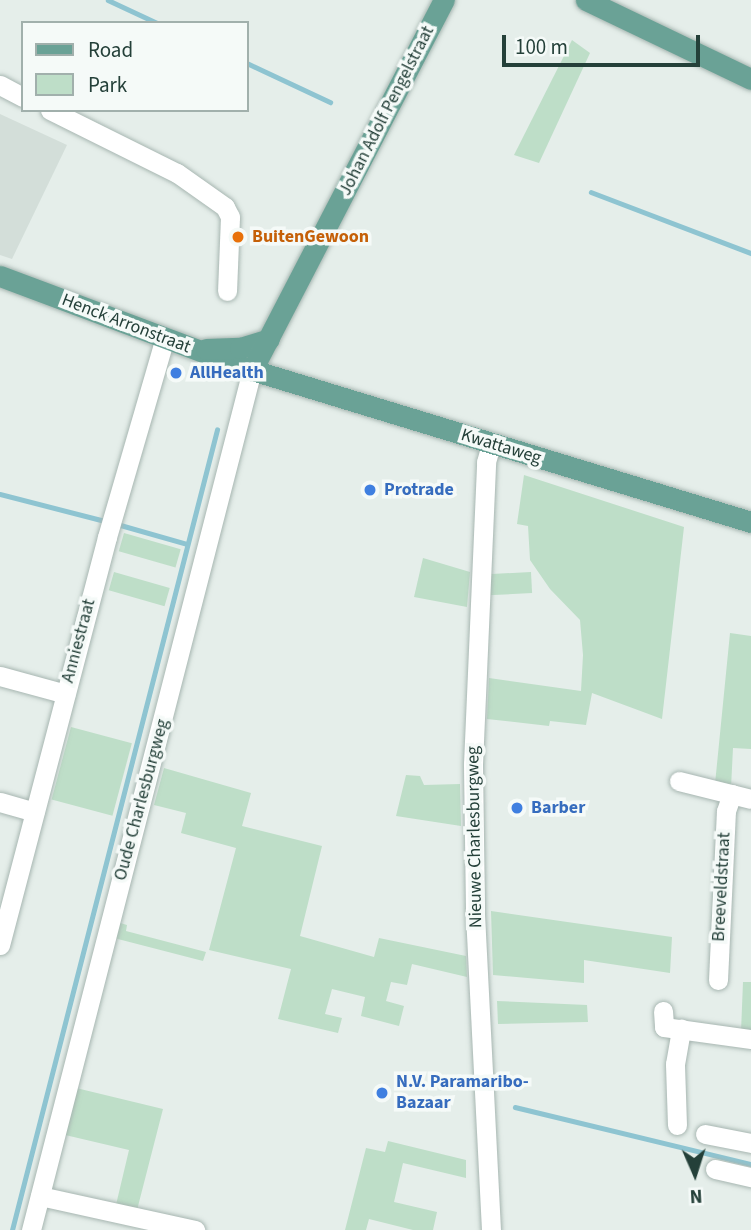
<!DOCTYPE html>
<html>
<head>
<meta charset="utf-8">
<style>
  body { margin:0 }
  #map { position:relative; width:751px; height:1230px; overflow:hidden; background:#e5eeea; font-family:"Source Sans 3",sans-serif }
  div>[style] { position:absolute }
  .built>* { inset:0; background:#d3ded9 }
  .green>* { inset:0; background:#bedec8; transform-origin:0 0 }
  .stream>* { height:4.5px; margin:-2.25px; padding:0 2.25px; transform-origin:2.25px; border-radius:2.25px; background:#8ec4d1 }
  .roads { filter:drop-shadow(0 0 2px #a7b6b1) drop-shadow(0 0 2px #a7b6b1) }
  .minor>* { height:19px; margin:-9.5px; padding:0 9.5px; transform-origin:9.5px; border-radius:9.5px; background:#fff }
  .major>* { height:21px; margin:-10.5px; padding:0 10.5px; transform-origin:10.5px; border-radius:10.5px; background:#6aa296 }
  .dots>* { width:19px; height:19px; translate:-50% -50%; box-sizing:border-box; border:4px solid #f5faf8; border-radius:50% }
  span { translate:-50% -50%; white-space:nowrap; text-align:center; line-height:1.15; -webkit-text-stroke:7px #f5faf8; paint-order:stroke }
  .street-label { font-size:18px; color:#244039 }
  .food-label { font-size:18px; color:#c56008; font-weight:700 }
  .left { translate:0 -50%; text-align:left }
  .shop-label { font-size:18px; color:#366cbe; font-weight:700 }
  .legend { position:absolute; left:21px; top:21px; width:228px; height:91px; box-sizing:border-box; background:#f5faf8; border:2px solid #a1b0ac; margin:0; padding:9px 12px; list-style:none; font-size:21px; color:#244039 }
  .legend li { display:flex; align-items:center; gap:14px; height:35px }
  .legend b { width:35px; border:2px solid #a1b0ac }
  .north { position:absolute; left:660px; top:1139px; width:70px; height:70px; -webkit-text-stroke:5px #f5faf8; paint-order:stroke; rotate:177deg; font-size:19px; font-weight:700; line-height:28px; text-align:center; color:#244039 }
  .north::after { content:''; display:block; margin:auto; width:24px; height:32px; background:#244039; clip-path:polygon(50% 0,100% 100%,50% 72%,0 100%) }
  .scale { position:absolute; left:502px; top:35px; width:198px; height:32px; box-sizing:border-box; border:4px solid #244039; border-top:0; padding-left:9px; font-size:21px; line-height:24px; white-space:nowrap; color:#244039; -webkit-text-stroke:5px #f5faf8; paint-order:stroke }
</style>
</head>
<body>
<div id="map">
  <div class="built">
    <div style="clip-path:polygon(0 114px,67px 145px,12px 259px,0 255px)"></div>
  </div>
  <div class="green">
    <div style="clip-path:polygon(572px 40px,590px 53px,539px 163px,514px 155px)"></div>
    <div style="clip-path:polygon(524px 475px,684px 527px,662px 719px,592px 693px,586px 725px,550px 721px,549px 726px,487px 719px,489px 678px,581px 691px,583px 655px,580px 620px,550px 589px,530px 560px,528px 526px,517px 524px)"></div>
    <div style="left:124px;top:533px;width:59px;height:19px;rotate:16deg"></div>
    <div style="clip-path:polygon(423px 558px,470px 572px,467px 607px,414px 597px)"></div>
    <div style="left:114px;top:572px;width:58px;height:19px;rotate:16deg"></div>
    <div style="left:531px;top:572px;width:21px;height:44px;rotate:87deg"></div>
    <div style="clip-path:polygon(730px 633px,751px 636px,751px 749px,733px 748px,731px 788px,715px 784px)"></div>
    <div style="left:71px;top:727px;width:63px;height:75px;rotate:15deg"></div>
    <div style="clip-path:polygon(164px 768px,251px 793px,242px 826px,322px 846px,300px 936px,374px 957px,379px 938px,466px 956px,467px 977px,412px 964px,407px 985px,391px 982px,386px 1001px,404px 1006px,399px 1026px,361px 1016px,365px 997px,332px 989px,325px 1014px,342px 1018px,338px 1033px,278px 1019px,291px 969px,209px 950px,236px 848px,181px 833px,186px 813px,154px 805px)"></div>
    <div style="clip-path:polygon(406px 775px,420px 776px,424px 785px,460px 784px,461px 826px,396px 816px)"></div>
    <div style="clip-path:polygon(491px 911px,672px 937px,670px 973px,584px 960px,584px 983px,493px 975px)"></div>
    <div style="clip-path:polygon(117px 922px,127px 925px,126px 931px,206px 952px,203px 961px,114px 938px)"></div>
    <div style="clip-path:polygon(743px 982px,751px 982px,751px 1032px,741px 1032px)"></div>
    <div style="clip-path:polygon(497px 1001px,587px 1005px,588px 1022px,498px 1024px)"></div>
    <div style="clip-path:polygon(72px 1087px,163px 1109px,136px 1214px,115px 1209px,129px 1150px,61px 1134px)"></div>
    <div style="clip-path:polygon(388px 1141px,466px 1160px,466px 1178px,403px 1163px,394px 1202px,437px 1212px,433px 1230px,413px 1230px,369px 1219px,366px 1230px,345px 1230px,366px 1148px,385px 1152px)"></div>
  </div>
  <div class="stream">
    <div style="left:108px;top:0;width:54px;rotate:25.1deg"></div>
    <div style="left:247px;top:63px;width:92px;rotate:25.2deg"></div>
    <div style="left:591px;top:192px;width:171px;rotate:20.9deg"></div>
    <div style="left:0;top:494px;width:108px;rotate:14.4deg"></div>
    <div style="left:117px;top:524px;width:73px;rotate:15.9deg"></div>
    <div style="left:515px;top:1107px;width:243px;rotate:13.6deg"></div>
    <div style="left:12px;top:1230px;width:826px;rotate:-75.63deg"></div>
  </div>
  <div class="roads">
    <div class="minor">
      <div style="left:0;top:85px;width:26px;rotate:28deg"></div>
      <div style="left:50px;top:110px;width:142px;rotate:26.4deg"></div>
      <div style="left:177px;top:173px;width:59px;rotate:35.3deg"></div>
      <div style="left:225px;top:207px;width:11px;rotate:63deg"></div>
      <div style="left:230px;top:217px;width:74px;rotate:92.3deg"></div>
      <div style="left:0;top:676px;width:68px;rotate:15.3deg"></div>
      <div style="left:679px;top:781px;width:74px;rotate:14deg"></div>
      <div style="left:0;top:802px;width:36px;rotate:16deg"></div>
      <div style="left:0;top:945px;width:422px;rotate:-75.3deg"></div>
      <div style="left:107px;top:537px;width:207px;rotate:-73.8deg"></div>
      <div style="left:718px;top:980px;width:169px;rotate:-87.3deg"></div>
      <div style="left:726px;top:811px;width:18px;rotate:-71deg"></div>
      <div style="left:663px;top:1011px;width:16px;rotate:86deg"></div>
      <div style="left:664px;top:1027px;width:88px;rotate:7.9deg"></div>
      <div style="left:677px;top:1125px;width:61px;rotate:-91.9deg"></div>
      <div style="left:675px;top:1064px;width:36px;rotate:-80deg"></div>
      <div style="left:705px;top:1134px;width:47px;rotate:11.1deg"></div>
      <div style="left:715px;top:1169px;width:37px;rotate:13deg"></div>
      <div style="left:40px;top:1196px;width:159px;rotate:12.4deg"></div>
      <div style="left:31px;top:1230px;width:888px;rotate:-75.59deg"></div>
      <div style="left:491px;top:1230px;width:321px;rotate:-92.9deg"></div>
      <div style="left:475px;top:909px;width:145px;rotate:-90.8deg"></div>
      <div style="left:473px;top:764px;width:302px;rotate:-87.5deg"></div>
      <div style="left:486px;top:462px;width:19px;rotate:-74deg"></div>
    </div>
    <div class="major">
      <div style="left:586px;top:0;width:183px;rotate:25.6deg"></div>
      <div style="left:0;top:276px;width:269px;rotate:20.5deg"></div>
      <div style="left:252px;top:370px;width:522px;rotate:16.94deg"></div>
      <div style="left:206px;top:349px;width:34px;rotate:-2deg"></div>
      <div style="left:240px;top:348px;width:30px;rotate:-17deg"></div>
      <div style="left:252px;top:370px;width:417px;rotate:-62.6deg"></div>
    </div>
  </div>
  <div class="dots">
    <div style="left:238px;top:237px;background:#e8710a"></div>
    <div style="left:176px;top:373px;background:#3f7fe0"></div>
    <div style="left:370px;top:490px;background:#3f7fe0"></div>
    <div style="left:517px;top:808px;background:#3f7fe0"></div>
    <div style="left:382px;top:1093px;background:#3f7fe0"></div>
  </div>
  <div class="street-label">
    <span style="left:387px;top:111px;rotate:-63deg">Johan Adolf Pengelstraat</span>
    <span style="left:126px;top:324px;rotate:21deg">Henck Arronstraat</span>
    <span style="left:501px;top:447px;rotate:17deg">Kwattaweg</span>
    <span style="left:79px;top:641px;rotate:-75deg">Anniestraat</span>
    <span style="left:142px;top:800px;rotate:-75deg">Oude Charlesburgweg</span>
    <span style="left:475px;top:837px;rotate:-91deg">Nieuwe Charlesburgweg</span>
    <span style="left:722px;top:887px;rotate:-87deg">Breeveldstraat</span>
  </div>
  <div class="food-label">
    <span class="left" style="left:252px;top:237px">BuitenGewoon</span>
  </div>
  <div class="shop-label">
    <span class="left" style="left:190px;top:373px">AllHealth</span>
    <span class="left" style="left:384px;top:490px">Protrade</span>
    <span class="left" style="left:531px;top:808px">Barber</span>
    <span class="left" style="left:396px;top:1093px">N.V. Paramaribo-<br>Bazaar</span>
  </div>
  <ul class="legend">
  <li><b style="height:9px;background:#6aa296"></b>Road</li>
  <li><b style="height:19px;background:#bedec8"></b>Park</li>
  </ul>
  <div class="north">N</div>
  <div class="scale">100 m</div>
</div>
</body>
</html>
